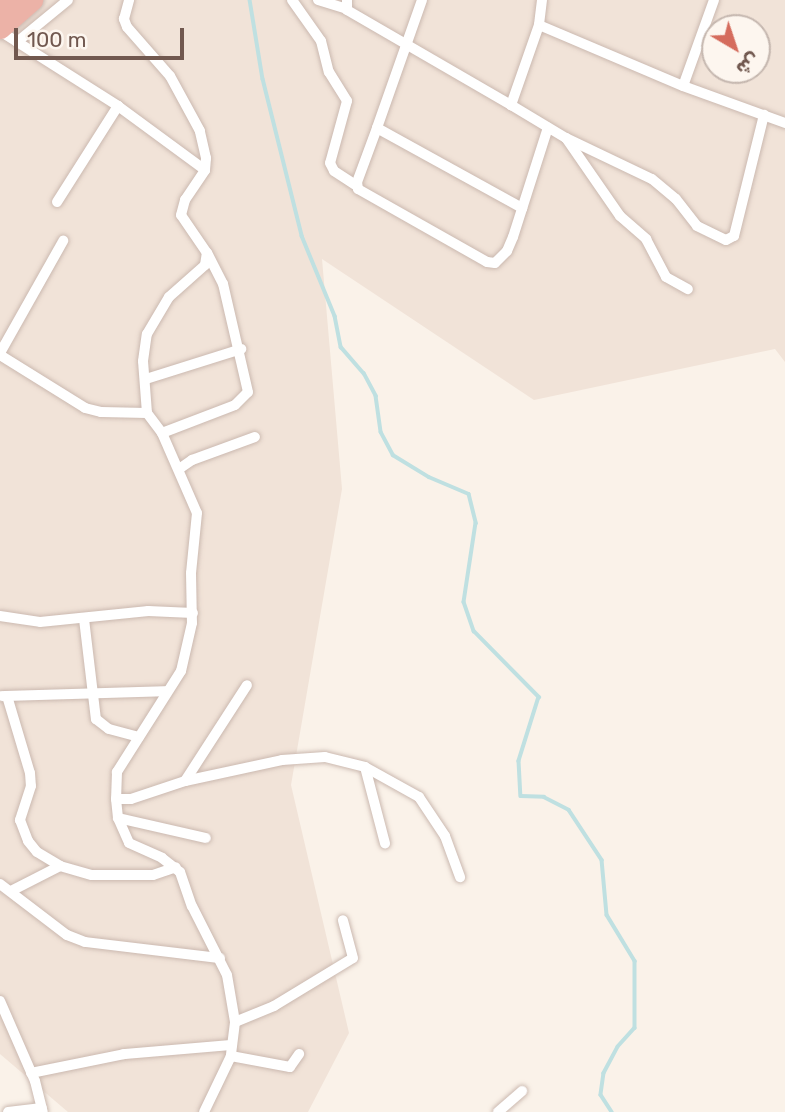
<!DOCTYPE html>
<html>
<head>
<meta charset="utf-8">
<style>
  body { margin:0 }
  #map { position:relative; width:785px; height:1112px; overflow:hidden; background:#faf2e9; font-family:Rubik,"Noto Sans Arabic",sans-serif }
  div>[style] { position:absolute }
  .residential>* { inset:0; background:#f1e3d8 }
  .stream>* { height:3.5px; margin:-1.75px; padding:0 1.75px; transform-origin:1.75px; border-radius:1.75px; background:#bfe0e1 }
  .roads { filter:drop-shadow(0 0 2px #cbb9b0) drop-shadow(0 0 2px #cbb9b0) }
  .street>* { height:10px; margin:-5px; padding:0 5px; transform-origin:5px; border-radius:5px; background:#fff }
  .highway>* { height:21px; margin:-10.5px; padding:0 10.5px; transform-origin:10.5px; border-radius:10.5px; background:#ecb2a7 }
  span { translate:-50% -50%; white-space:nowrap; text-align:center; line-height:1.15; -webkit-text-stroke:7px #fdf6ef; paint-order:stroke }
  .north { position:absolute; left:701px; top:14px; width:70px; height:70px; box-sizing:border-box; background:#fdf6ef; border:2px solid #c5b7af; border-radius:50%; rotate:141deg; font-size:19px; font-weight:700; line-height:28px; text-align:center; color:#71584f }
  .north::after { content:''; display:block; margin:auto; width:24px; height:32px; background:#d56c5d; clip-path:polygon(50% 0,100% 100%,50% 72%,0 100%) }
  .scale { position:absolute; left:14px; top:28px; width:170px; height:32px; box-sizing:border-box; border:4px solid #71584f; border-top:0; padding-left:9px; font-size:21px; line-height:24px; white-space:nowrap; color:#71584f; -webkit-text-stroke:5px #fdf6ef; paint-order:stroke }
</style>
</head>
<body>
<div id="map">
  <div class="residential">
    <div style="clip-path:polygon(evenodd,0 0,785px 0,785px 362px,775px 349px,534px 400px,322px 259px,342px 489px,291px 785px,349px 1033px,308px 1112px,68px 1112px,0 1054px,0 0,715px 28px,757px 28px,757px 70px,715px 70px,715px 28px)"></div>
  </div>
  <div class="stream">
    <div style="left:250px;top:0;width:80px;rotate:80.7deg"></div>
    <div style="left:263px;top:79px;width:162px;rotate:76deg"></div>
    <div style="left:302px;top:236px;width:87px;rotate:67.6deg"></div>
    <div style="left:335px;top:316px;width:32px;rotate:79deg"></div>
    <div style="left:341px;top:347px;width:35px;rotate:49deg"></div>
    <div style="left:364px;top:373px;width:26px;rotate:62deg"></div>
    <div style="left:376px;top:396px;width:36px;rotate:82deg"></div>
    <div style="left:381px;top:432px;width:26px;rotate:62deg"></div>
    <div style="left:393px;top:455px;width:42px;rotate:31.4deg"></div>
    <div style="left:429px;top:477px;width:43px;rotate:23deg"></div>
    <div style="left:469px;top:494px;width:30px;rotate:76deg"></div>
    <div style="left:476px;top:523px;width:80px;rotate:98.6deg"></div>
    <div style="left:464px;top:602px;width:31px;rotate:71deg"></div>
    <div style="left:474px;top:631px;width:93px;rotate:45.4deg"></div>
    <div style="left:539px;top:697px;width:67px;rotate:107.4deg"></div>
    <div style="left:519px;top:761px;width:35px;rotate:87deg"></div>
    <div style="left:521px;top:796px;width:23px;rotate:2deg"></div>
    <div style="left:544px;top:797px;width:28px;rotate:27deg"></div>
    <div style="left:569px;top:810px;width:60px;rotate:56.6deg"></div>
    <div style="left:602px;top:860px;width:55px;rotate:84.8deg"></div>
    <div style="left:607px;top:915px;width:54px;rotate:58.7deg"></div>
    <div style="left:635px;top:961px;width:67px;rotate:90deg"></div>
    <div style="left:635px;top:1028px;width:25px;rotate:132deg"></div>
    <div style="left:618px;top:1047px;width:30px;rotate:118deg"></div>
    <div style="left:604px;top:1073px;width:22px;rotate:98deg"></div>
    <div style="left:601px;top:1095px;width:20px;rotate:57deg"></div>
  </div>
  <div class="roads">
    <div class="street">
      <div style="left:292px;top:0;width:50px;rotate:54.7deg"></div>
      <div style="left:321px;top:41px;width:32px;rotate:76deg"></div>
      <div style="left:329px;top:72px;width:34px;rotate:58deg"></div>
      <div style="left:347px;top:101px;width:64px;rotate:105.3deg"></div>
      <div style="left:330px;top:163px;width:9px;rotate:63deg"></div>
      <div style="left:334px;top:171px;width:27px;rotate:33deg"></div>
      <div style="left:318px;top:0;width:28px;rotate:17deg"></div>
      <div style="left:347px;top:0;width:10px;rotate:90deg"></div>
      <div style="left:347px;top:10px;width:190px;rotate:30.1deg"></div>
      <div style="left:422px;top:0;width:136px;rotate:109.4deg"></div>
      <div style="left:377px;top:128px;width:166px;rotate:28.9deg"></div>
      <div style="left:542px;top:0;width:25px;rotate:97deg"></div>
      <div style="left:539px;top:25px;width:85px;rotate:109.3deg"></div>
      <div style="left:511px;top:105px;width:64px;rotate:31deg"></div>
      <div style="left:566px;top:138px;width:95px;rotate:55.3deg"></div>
      <div style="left:620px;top:216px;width:35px;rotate:41deg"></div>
      <div style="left:646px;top:239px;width:43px;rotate:62.2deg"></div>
      <div style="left:666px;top:277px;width:25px;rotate:29deg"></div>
      <div style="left:714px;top:0;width:91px;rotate:109.8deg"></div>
      <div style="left:683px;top:86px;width:109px;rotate:19.9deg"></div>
      <div style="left:539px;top:25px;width:156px;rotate:23deg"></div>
      <div style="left:0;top:31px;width:140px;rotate:32.4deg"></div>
      <div style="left:118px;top:106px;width:108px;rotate:36.3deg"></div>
      <div style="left:17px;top:42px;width:66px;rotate:-39.5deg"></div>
      <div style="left:377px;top:128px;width:58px;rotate:110.3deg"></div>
      <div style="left:357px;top:182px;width:7px;rotate:82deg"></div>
      <div style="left:358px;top:189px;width:148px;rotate:29.5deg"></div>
      <div style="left:487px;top:262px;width:8px;rotate:7deg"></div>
      <div style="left:495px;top:263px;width:17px;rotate:-45deg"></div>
      <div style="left:507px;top:251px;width:15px;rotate:-67deg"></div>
      <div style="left:513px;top:237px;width:115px;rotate:-72.3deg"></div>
      <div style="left:566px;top:138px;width:95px;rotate:25.5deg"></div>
      <div style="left:652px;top:179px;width:31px;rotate:40deg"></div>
      <div style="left:676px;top:199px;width:34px;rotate:52deg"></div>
      <div style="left:697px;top:226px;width:32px;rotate:26deg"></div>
      <div style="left:726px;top:240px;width:9px;rotate:-27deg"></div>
      <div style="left:734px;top:236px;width:125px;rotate:-76.1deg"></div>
      <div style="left:57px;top:202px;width:114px;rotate:-57.6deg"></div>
      <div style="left:0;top:353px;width:129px;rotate:-60.6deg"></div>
      <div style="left:0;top:355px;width:100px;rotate:31.9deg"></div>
      <div style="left:85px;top:408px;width:16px;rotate:14deg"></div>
      <div style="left:101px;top:412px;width:46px;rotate:1.2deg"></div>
      <div style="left:147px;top:413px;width:52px;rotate:-94.4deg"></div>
      <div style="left:143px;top:361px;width:27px;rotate:-82deg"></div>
      <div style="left:147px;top:334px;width:43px;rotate:-59.3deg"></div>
      <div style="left:169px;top:297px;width:48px;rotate:-41.6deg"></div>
      <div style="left:205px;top:265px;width:12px;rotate:-81deg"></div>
      <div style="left:207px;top:253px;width:46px;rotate:-124.4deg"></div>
      <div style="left:181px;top:215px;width:16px;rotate:-75deg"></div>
      <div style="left:185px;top:200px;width:36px;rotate:-56deg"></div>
      <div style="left:205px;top:170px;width:12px;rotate:-85deg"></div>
      <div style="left:206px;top:158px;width:28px;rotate:-103deg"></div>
      <div style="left:200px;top:131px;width:63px;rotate:-118.6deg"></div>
      <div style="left:170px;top:76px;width:65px;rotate:-131.3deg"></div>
      <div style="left:127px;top:27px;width:9px;rotate:-111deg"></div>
      <div style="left:124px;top:19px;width:20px;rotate:-75deg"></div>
      <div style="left:146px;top:379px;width:100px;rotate:-17.5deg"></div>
      <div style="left:147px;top:413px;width:25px;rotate:53deg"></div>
      <div style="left:162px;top:433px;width:87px;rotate:66.4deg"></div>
      <div style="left:197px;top:513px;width:60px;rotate:95.7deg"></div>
      <div style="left:191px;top:573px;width:50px;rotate:88.9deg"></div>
      <div style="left:192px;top:623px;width:49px;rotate:102.9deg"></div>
      <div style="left:181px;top:671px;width:120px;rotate:122.4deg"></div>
      <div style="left:117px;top:772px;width:27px;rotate:92deg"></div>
      <div style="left:116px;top:799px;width:15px"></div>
      <div style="left:131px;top:799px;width:57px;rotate:-18.4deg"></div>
      <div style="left:185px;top:781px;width:99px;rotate:-12.2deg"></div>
      <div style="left:282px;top:760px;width:43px;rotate:-4deg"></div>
      <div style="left:325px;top:757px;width:41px;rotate:14deg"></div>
      <div style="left:365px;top:767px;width:62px;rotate:29.1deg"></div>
      <div style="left:419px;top:797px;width:47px;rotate:56.3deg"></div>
      <div style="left:445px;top:836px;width:44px;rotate:69.9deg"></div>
      <div style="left:162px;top:433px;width:78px;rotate:-21deg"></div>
      <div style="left:235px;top:405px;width:18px;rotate:-45deg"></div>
      <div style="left:248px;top:392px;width:111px;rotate:-103deg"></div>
      <div style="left:223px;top:284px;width:35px;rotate:-117deg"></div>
      <div style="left:179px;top:469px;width:16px;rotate:-35deg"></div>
      <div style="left:192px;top:460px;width:67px;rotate:-20.1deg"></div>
      <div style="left:0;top:616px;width:40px;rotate:8.5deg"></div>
      <div style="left:40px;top:622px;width:109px;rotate:-5.8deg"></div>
      <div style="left:148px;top:611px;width:45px;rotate:2.5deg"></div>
      <div style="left:84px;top:619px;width:101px;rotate:83.2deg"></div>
      <div style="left:96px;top:719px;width:16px;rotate:38deg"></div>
      <div style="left:109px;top:729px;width:31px;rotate:15deg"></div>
      <div style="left:2px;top:696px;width:165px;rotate:-1.7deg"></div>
      <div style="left:7px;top:696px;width:80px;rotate:73.4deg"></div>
      <div style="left:30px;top:773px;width:13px;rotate:86deg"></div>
      <div style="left:31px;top:786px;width:36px;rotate:108deg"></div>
      <div style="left:20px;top:820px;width:22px;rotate:69deg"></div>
      <div style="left:28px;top:841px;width:14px;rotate:51deg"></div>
      <div style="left:37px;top:852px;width:27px;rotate:31deg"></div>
      <div style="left:60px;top:866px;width:33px;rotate:16deg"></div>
      <div style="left:92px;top:875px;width:61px"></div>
      <div style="left:153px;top:875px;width:24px;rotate:-19deg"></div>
      <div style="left:365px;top:767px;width:79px;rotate:75.3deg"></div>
      <div style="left:185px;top:781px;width:114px;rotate:-57.1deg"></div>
      <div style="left:116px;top:799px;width:19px;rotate:84deg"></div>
      <div style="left:118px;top:818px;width:27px;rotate:66deg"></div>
      <div style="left:129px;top:843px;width:36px;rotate:24deg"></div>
      <div style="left:162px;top:858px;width:23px;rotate:38deg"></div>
      <div style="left:180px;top:872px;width:36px;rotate:71deg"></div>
      <div style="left:192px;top:906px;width:77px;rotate:63.1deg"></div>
      <div style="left:227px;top:975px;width:48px;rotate:80.3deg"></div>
      <div style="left:235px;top:1022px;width:34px;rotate:97deg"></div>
      <div style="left:231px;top:1056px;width:62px;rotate:115.7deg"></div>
      <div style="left:118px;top:818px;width:90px;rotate:12.8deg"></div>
      <div style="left:0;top:884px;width:84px;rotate:37.3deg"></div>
      <div style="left:67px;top:935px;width:19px;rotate:21deg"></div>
      <div style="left:85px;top:942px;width:136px;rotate:6.8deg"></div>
      <div style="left:11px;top:891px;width:55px;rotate:-27deg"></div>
      <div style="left:0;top:1001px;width:87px;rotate:66.4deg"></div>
      <div style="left:35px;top:1081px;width:32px;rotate:76deg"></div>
      <div style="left:235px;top:1022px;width:42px;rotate:-22.3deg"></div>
      <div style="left:274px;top:1006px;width:92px;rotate:-31.3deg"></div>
      <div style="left:353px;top:958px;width:39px;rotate:-105deg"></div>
      <div style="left:231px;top:1056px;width:60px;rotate:10.6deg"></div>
      <div style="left:290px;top:1067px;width:16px;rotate:-55deg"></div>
      <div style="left:31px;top:1073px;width:95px;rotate:-11.5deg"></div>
      <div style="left:124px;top:1054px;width:108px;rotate:-4.8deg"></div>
      <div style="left:8px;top:1112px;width:34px;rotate:-7deg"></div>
      <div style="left:498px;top:1112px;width:32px;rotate:-41deg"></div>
    </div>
    <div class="highway">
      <div style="left:0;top:8px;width:12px;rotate:-42deg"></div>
      <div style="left:0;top:28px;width:43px;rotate:-41.2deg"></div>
    </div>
  </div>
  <div class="north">ش</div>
  <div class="scale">100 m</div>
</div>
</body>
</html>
